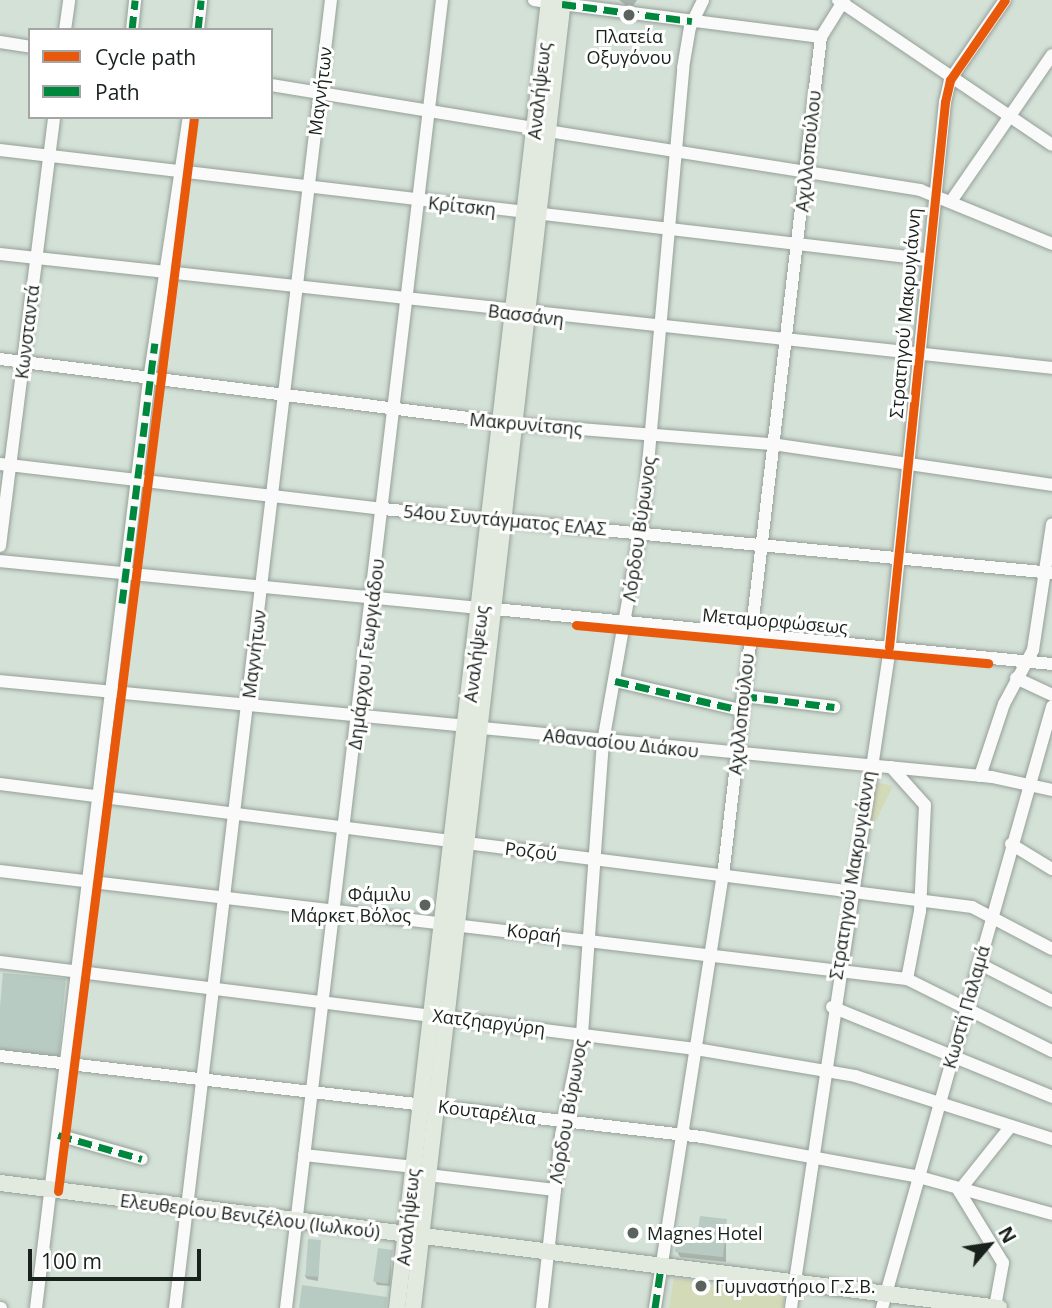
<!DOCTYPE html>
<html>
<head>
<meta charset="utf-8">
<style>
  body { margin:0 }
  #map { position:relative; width:1052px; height:1308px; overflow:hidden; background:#d4e1d7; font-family:"Open Sans",sans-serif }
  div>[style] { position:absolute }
  .green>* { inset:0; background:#d3dab8 }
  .shadow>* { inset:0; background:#0003; transform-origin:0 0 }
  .building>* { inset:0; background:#b8cbc2; transform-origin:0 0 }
  .roads { filter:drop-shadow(0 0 2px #95a098) drop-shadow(0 0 2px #95a098) }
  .minor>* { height:12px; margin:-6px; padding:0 6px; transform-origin:6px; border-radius:6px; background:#f9faf9 }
  .major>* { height:16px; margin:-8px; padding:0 8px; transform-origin:8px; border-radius:8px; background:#e2e9de }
  .quiet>* { height:7px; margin-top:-3.5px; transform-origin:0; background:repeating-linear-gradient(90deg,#00873e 0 14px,transparent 0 21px) }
  .cycleway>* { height:9px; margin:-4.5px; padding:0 4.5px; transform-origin:4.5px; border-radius:4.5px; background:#e8590c }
  .dots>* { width:19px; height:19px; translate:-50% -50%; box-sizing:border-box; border:4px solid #fff; border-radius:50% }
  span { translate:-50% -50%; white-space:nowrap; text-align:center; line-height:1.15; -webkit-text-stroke:6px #fff; paint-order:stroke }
  .poi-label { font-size:18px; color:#18211b }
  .right { translate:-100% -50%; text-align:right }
  .left { translate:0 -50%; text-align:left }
  .street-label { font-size:18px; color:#18211b }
  .legend { position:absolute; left:28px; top:28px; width:245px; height:91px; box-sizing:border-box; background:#fff; border:2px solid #a3a6a4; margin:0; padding:9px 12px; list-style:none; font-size:21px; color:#18211b }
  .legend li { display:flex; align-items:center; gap:14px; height:35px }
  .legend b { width:35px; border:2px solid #a3a6a4 }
  .north { position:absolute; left:954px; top:1210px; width:70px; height:70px; -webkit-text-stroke:5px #fff; paint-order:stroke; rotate:61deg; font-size:19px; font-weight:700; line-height:28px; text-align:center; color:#18211b }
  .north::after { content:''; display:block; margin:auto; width:24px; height:32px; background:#18211b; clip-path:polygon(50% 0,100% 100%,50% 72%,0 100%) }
  .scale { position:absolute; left:28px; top:1249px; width:173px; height:32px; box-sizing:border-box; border:4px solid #18211b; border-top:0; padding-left:9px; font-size:21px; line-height:24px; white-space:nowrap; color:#18211b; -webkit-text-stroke:5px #fff; paint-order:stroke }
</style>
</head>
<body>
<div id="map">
  <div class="green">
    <div style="clip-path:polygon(874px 782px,893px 786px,867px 839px)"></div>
    <div style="clip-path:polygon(674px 1278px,785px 1294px,783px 1308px,669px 1308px)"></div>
  </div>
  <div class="shadow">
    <div style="clip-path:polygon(619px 0,637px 0,631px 9px)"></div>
    <div style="left:4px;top:975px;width:61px;height:84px;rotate:6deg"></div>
    <div style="clip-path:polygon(726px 1220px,726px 1262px,680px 1257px,677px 1251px,700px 1230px)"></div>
    <div style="clip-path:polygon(320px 1242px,318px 1281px,307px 1279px,305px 1276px)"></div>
    <div style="clip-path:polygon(392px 1251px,390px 1286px,377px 1285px,375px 1281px)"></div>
  </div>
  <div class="building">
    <div style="left:3px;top:973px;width:63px;height:79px;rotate:5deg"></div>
    <div style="clip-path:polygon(700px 1216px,727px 1219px,723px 1257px,675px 1252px,678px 1226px,698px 1229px)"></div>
    <div style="left:308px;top:1239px;width:13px;height:37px;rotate:4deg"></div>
    <div style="left:378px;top:1248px;width:15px;height:34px;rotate:8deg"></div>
    <div style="clip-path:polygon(302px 1285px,387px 1297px,386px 1308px,299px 1308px)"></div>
  </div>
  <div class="roads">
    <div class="minor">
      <div style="left:534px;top:0;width:14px;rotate:8deg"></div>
      <div style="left:838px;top:0;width:258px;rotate:34.1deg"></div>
      <div style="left:562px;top:4px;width:261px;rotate:7.3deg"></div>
      <div style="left:65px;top:30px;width:30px;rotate:-82deg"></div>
      <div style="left:132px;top:30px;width:30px;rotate:-84deg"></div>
      <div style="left:198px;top:30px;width:30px;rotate:-84deg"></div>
      <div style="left:0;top:42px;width:30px;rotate:9deg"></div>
      <div style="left:271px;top:85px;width:266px;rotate:9.3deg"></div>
      <div style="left:548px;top:131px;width:377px;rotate:9deg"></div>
      <div style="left:920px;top:190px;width:143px;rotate:22.2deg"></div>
      <div style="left:0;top:150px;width:931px;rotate:6.72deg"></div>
      <div style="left:952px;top:200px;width:176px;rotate:-55.4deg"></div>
      <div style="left:0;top:254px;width:1058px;rotate:6.18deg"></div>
      <div style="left:0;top:359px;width:520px;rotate:7.18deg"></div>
      <div style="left:516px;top:424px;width:257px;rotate:4.5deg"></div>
      <div style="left:772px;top:444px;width:283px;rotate:8.3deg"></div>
      <div style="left:0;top:464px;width:386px;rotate:6.7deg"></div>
      <div style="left:383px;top:509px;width:672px;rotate:5.46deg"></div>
      <div style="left:0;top:546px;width:432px;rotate:-82.8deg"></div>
      <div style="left:0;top:561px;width:483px;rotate:5.6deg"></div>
      <div style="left:495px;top:609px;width:560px;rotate:5.64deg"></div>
      <div style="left:1016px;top:678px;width:40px;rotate:25deg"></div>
      <div style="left:0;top:681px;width:469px;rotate:5.5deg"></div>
      <div style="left:615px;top:681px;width:129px;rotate:13deg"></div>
      <div style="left:743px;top:696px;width:92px;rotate:6.9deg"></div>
      <div style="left:482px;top:728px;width:512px;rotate:5.49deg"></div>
      <div style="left:992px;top:777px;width:61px;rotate:12.2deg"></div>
      <div style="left:891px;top:767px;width:51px;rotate:48.2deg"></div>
      <div style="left:925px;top:805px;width:106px;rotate:92.7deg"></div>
      <div style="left:920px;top:911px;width:69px;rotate:100.8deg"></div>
      <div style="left:980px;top:776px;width:76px;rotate:-71.6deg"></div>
      <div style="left:1004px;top:704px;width:61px;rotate:-61.8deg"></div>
      <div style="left:1033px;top:650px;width:127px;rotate:-81.4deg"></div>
      <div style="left:0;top:784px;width:980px;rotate:7.21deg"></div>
      <div style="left:972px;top:907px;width:90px;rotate:27.7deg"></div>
      <div style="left:1011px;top:844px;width:48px;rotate:31.4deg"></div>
      <div style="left:0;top:871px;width:913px;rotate:6.79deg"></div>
      <div style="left:907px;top:979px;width:162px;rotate:26.4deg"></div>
      <div style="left:0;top:962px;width:701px;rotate:7.13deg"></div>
      <div style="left:696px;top:1049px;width:161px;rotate:9.6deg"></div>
      <div style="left:855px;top:1076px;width:207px;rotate:17.7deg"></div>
      <div style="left:980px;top:964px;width:81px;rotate:27.2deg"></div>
      <div style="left:832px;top:1007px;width:238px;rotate:22.2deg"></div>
      <div style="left:0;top:1056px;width:707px;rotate:6.58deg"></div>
      <div style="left:702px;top:1137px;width:221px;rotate:10.4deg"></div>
      <div style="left:919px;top:1177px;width:138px;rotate:15.5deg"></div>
      <div style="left:58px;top:1135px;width:87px;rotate:15.9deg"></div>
      <div style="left:304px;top:1155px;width:111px;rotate:6.2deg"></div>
      <div style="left:428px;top:1175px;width:128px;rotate:6.7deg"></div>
      <div style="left:995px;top:1307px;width:45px;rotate:-79.7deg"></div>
      <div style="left:1003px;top:1263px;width:84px;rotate:-121.4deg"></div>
      <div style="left:959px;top:1191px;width:82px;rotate:-51.4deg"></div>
      <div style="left:0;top:1308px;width:1px"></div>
      <div style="left:36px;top:1308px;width:935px;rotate:-83.06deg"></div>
      <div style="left:149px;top:380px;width:266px;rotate:-81.4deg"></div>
      <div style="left:175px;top:1308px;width:1317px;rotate:-83.2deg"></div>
      <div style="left:286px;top:1308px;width:1317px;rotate:-83.2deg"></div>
      <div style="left:542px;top:1308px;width:174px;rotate:-83.7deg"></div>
      <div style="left:561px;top:1135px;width:103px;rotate:-78.3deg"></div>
      <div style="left:582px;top:1034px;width:293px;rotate:-85.9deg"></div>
      <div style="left:603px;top:742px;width:237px;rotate:-80deg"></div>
      <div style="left:644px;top:509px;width:443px;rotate:-84.9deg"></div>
      <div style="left:683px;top:68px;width:42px;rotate:-80.3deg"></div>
      <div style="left:690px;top:27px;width:30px;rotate:-64deg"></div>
      <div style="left:655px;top:1308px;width:437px;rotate:-81.1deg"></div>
      <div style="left:723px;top:876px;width:845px;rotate:-83.34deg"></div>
      <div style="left:821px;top:37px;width:44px;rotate:-58.1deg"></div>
      <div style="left:791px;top:1308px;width:661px;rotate:-81.48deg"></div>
      <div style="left:889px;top:654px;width:555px;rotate:-84.21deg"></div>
      <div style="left:945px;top:102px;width:23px;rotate:-77deg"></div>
      <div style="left:950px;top:80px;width:97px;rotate:-55.5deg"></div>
      <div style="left:882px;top:1308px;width:625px;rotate:-74.21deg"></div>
    </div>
    <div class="major">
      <div style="left:0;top:1183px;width:1007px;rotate:7.13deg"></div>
      <div style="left:397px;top:1308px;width:1317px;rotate:-83.37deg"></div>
      <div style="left:413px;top:1308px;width:1317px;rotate:-83.46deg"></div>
    </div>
  </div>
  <div class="quiet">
    <div style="left:562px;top:4px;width:131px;rotate:7.5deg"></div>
    <div style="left:132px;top:30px;width:30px;rotate:-84deg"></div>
    <div style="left:198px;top:30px;width:30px;rotate:-84deg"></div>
    <div style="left:122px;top:603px;width:262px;rotate:-82.8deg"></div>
    <div style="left:615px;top:681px;width:129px;rotate:13deg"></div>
    <div style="left:743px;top:696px;width:92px;rotate:6.9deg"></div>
    <div style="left:58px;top:1135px;width:87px;rotate:15.9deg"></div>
    <div style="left:655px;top:1308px;width:41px;rotate:-81.7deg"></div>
  </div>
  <div class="cycleway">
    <div style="left:576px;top:625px;width:414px;rotate:5.3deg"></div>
    <div style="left:889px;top:647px;width:548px;rotate:-84.13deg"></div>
    <div style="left:945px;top:102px;width:23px;rotate:-77deg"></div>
    <div style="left:950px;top:80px;width:97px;rotate:-55.5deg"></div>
    <div style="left:58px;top:1191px;width:1083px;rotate:-82.78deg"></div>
  </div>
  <div class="dots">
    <div style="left:629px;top:15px;background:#5a645d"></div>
    <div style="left:425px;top:905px;background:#5a645d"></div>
    <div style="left:633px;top:1233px;background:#5a645d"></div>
    <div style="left:701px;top:1286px;background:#5a645d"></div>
  </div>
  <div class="poi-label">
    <span style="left:629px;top:47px">Πλατεία<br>Οξυγόνου</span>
    <span class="right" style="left:411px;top:905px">Φάμιλυ<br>Μάρκετ Βόλος</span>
    <span class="left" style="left:647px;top:1233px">Magnes Hotel</span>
    <span class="left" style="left:715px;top:1286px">Γυμναστήριο Γ.Σ.Β.</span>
  </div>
  <div class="street-label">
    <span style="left:320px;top:91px;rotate:-83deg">Μαγνήτων</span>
    <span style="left:539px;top:91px;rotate:-84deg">Αναλήψεως</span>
    <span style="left:808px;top:151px;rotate:-84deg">Αχιλλοπούλου</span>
    <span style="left:462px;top:206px;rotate:6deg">Κρίτσκη</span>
    <span style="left:905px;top:313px;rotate:-85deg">Στρατηγού Μακρυγιάννη</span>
    <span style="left:526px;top:315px;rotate:7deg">Βασσάνη</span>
    <span style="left:27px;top:332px;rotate:-83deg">Κωνσταντά</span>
    <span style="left:526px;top:424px;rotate:5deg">Μακρυνίτσης</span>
    <span style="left:505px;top:520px;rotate:5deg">54ου Συντάγματος ΕΛΑΣ</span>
    <span style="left:639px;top:529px;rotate:-82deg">Λόρδου Βύρωνος</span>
    <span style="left:775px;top:621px;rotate:5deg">Μεταμορφώσεως</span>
    <span style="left:254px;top:654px;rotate:-83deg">Μαγνήτων</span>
    <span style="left:366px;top:654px;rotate:-83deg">Δημάρχου Γεωργιάδου</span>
    <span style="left:476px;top:654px;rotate:-83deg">Αναλήψεως</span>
    <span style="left:741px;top:714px;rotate:-84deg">Αχιλλοπούλου</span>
    <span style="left:621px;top:743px;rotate:6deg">Αθανασίου Διάκου</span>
    <span style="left:531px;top:851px;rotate:7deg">Ροζού</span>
    <span style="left:852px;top:875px;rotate:-81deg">Στρατηγού Μακρυγιάννη</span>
    <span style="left:534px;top:933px;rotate:7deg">Κοραή</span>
    <span style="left:966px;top:1007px;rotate:-74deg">Κωστή Παλαμά</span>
    <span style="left:489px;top:1022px;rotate:7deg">Χατζηαργύρη</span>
    <span style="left:568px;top:1111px;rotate:-80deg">Λόρδου Βύρωνος</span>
    <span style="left:487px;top:1112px;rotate:7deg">Κουταρέλια</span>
    <span style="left:250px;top:1216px;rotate:7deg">Ελευθερίου Βενιζέλου (Ιωλκού)</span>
    <span style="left:408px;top:1217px;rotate:-84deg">Αναλήψεως</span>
  </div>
  <ul class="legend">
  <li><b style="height:9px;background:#e8590c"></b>Cycle path</li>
  <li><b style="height:9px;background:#00873e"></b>Path</li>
  </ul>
  <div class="north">N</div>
  <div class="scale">100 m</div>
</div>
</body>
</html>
